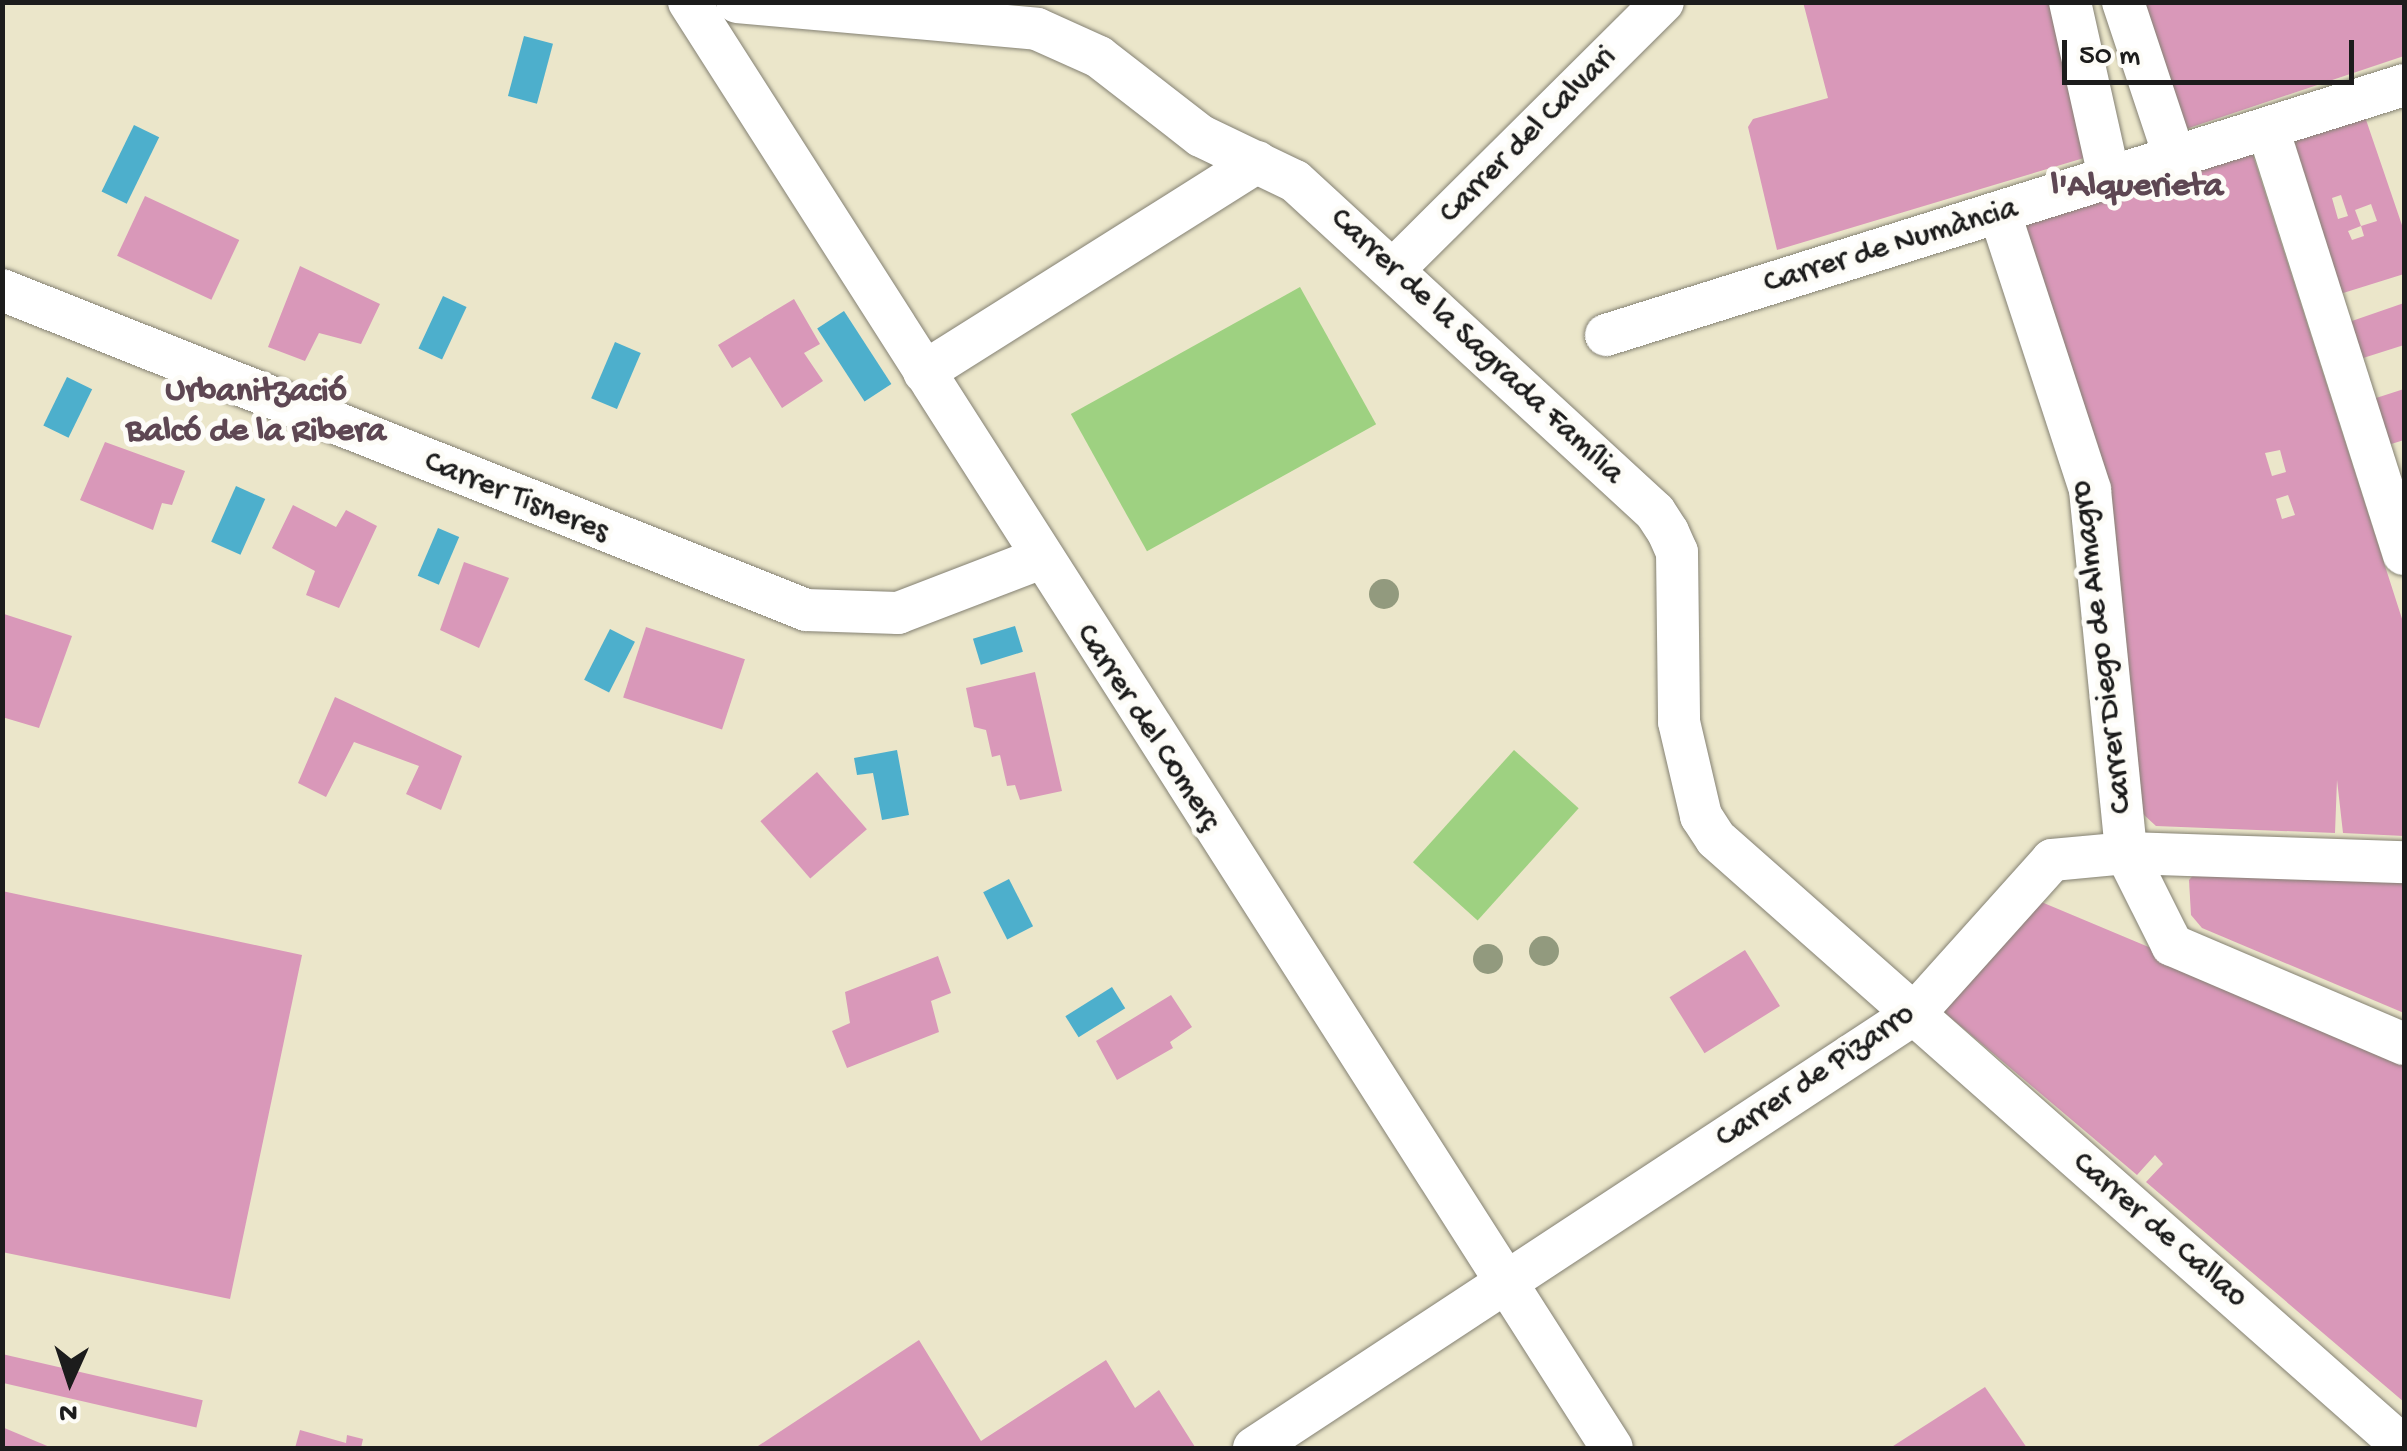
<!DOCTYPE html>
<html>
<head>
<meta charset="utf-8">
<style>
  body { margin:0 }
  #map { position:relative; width:2407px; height:1451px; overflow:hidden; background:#ebe6ca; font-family:"Gochi Hand",sans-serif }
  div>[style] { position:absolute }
  .green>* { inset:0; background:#9ed181; transform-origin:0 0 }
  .water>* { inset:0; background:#4dafcc; transform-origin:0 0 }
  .building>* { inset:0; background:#d998b9; transform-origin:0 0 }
  .roads { filter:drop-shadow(0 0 2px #848173) drop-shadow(0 0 2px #848173) }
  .street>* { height:42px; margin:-21px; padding:0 21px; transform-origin:21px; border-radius:21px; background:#fff }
  .trees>* { width:30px; height:30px; margin:-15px; border-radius:50%; background:#929a7e }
  span { translate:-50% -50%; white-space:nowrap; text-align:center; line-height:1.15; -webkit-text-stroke:10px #fdfcf7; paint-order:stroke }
  .street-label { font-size:32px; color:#1c1c1c }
  .neighbourhood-label { font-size:35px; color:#5e4753; font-weight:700 }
  .frame { position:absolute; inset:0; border:5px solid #1c1c1c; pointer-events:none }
  .north { position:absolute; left:20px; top:1331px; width:100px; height:100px; -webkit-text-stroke:8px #fdfcf7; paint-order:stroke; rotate:183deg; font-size:28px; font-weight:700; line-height:40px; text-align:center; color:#1c1c1c }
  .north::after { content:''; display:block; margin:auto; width:35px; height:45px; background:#1c1c1c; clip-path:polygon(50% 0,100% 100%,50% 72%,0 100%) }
  .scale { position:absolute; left:2062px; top:40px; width:292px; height:45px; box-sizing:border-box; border:5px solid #1c1c1c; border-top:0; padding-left:12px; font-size:30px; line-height:35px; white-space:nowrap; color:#1c1c1c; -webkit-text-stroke:8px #fdfcf7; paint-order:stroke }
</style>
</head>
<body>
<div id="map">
  <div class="green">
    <div style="left:1300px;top:287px;width:157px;height:262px;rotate:61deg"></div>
    <div style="left:1514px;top:750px;width:87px;height:151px;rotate:42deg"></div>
  </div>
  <div class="water">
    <div style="left:524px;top:36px;width:30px;height:62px;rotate:15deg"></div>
    <div style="left:134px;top:125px;width:28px;height:74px;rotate:26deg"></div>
    <div style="left:443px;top:296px;width:26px;height:58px;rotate:25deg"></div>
    <div style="left:844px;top:311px;width:87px;height:32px;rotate:57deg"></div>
    <div style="left:615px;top:342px;width:28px;height:61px;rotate:23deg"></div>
    <div style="left:67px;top:377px;width:28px;height:54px;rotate:26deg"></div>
    <div style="left:236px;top:486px;width:32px;height:61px;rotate:24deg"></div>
    <div style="left:438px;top:528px;width:23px;height:52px;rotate:23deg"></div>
    <div style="left:1015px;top:626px;width:27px;height:44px;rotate:73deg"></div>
    <div style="left:610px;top:629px;width:28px;height:57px;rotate:27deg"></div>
    <div style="clip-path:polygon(897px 750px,909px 815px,882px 820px,873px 773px,857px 775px,854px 758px)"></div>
    <div style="left:1009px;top:879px;width:53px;height:29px;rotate:63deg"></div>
    <div style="left:1112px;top:987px;width:25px;height:55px;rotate:58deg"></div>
  </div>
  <div class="building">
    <div style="clip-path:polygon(1803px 2px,2050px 2px,2084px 158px,1777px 250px,1748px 127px,1753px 119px,1828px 98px)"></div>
    <div style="clip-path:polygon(2136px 2px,2404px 2px,2404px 56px,2186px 129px)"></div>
    <div style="clip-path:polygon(evenodd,2363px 111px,2404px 231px,2404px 274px,2340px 294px,2290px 135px,2363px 111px,2341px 195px,2348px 216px,2338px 219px,2332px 198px,2341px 195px,2363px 111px,2371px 204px,2377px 221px,2361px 226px,2364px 236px,2352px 240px,2348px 231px,2361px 226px,2355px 210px,2371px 204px)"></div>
    <div style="clip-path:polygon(evenodd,2252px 152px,2404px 625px,2404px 836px,2343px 833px,2337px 780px,2335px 833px,2156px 826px,2143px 814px,2111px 493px,2024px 228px,2026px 222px,2252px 152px,2280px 450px,2286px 472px,2272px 476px,2265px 453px,2280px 450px,2252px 152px,2288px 495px,2295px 515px,2282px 519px,2276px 499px,2288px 495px)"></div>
    <div style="left:145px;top:196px;width:104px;height:66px;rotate:25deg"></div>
    <div style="clip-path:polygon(300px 266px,380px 304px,361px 344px,319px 333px,305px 361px,268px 347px)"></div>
    <div style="clip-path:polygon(794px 299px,820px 344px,804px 353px,823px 381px,782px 408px,750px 357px,732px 368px,718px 345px)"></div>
    <div style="clip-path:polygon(2404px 303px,2404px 345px,2360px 359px,2349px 322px)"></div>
    <div style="clip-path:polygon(2404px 389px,2404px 440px,2388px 445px,2373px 399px)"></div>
    <div style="clip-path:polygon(105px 442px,185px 471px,172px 505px,162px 503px,153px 530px,80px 500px)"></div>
    <div style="clip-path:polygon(293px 505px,336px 527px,346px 510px,377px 526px,339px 608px,306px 595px,315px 571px,272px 548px)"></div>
    <div style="clip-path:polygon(464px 562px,509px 578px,479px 648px,440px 630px)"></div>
    <div style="clip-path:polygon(4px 614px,72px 636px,39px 728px,2px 717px)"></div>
    <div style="left:646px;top:627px;width:104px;height:74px;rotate:18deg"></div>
    <div style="clip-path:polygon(1035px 672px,1062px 791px,1020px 800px,1015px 785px,1007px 786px,1000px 755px,992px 757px,986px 730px,974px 727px,966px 688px)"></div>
    <div style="clip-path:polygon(335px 697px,462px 756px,441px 810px,406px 794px,419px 766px,354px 742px,326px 797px,298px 783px)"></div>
    <div style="left:817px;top:772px;width:76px;height:75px;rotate:49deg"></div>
    <div style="clip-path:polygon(2198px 870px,2404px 879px,2404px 1013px,2202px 928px,2191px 915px,2189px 880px)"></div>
    <div style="clip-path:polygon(2px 891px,302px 955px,230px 1299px,2px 1252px)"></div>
    <div style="clip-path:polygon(2039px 901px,2404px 1054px,2404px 1402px,2146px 1182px,2163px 1164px,2155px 1155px,2137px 1175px,1944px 1012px)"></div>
    <div style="left:1745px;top:950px;width:66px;height:89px;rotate:58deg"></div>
    <div style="clip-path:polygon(938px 956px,951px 993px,931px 1001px,939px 1032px,847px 1068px,832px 1031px,850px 1023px,845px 992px)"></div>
    <div style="clip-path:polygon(1171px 995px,1192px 1027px,1170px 1042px,1173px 1048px,1117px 1080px,1096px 1041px)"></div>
    <div style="clip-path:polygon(919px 1340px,981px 1441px,1106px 1360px,1135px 1408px,1159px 1390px,1195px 1447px,755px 1448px)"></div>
    <div style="left:2px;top:1354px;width:206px;height:28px;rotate:13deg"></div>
    <div style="clip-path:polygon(1985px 1387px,2027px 1448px,1890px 1448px)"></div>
    <div style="clip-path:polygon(2px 1427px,52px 1448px,2px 1448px)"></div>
    <div style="clip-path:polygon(300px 1430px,346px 1443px,347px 1435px,363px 1439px,361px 1448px,295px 1448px)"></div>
  </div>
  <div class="roads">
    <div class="street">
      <div style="left:689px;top:2px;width:1715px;rotate:57.45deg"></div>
      <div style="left:737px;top:2px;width:301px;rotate:5.1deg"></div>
      <div style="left:1037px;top:29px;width:68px;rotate:24.3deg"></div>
      <div style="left:1099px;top:57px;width:129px;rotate:37.8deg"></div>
      <div style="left:1201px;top:136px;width:104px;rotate:25.6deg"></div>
      <div style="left:1295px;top:181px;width:489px;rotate:42.6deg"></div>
      <div style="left:1655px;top:512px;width:24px;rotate:57deg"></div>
      <div style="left:1668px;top:532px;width:22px;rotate:66deg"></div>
      <div style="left:1677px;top:552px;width:170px;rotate:89.3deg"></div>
      <div style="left:1679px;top:722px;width:97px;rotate:76.8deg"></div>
      <div style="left:1701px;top:816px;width:27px;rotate:57deg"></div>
      <div style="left:1716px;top:839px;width:918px;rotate:41.47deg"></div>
      <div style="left:2070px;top:2px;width:183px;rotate:77.4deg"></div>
      <div style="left:2123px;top:2px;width:168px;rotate:71.6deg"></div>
      <div style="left:2269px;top:132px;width:443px;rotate:72.3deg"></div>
      <div style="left:2000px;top:214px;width:290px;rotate:71.9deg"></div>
      <div style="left:2090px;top:490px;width:365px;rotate:84.3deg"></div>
      <div style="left:2126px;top:853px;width:103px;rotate:63.4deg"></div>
      <div style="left:2172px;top:945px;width:252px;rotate:23.1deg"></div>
      <div style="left:1394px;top:269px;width:379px;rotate:-44.8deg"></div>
      <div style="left:2px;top:290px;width:865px;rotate:21.7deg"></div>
      <div style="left:806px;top:610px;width:92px;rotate:1.9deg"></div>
      <div style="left:898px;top:613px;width:151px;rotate:-21deg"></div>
      <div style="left:1606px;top:335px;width:836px;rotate:-17.39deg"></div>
      <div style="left:924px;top:372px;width:394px;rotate:-32.2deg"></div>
      <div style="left:1254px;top:1448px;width:790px;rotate:-33.33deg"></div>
      <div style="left:1914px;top:1014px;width:207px;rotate:-48.1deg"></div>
      <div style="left:2052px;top:860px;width:74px;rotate:-5.4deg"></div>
      <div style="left:2126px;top:853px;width:278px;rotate:1.9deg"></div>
    </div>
  </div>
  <div class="trees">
    <div style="left:1384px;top:594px"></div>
    <div style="left:1544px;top:951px"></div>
    <div style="left:1488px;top:959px"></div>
  </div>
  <div class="street-label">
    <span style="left:1529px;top:136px;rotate:-45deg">Carrer del Calvari</span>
    <span style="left:1891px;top:247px;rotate:-17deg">Carrer de Numància</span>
    <span style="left:1476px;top:347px;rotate:43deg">Carrer de la Sagrada Família</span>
    <span style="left:516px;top:498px;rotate:22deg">Carrer Tisneres</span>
    <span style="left:2103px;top:647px;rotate:-97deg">Carrer Diego de Almagro</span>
    <span style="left:1147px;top:728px;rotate:57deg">Carrer del Comerç</span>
    <span style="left:1816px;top:1077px;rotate:-34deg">Carrer de Pizarro</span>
    <span style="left:2159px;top:1231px;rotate:41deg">Carrer de Callao</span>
  </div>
  <div class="neighbourhood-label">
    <span style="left:2137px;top:188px">l'Alquerieta</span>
    <span style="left:256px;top:413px">Urbanització<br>Balcó de la Ribera</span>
  </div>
  <div class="frame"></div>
  <div class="north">N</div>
  <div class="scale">50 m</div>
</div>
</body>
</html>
